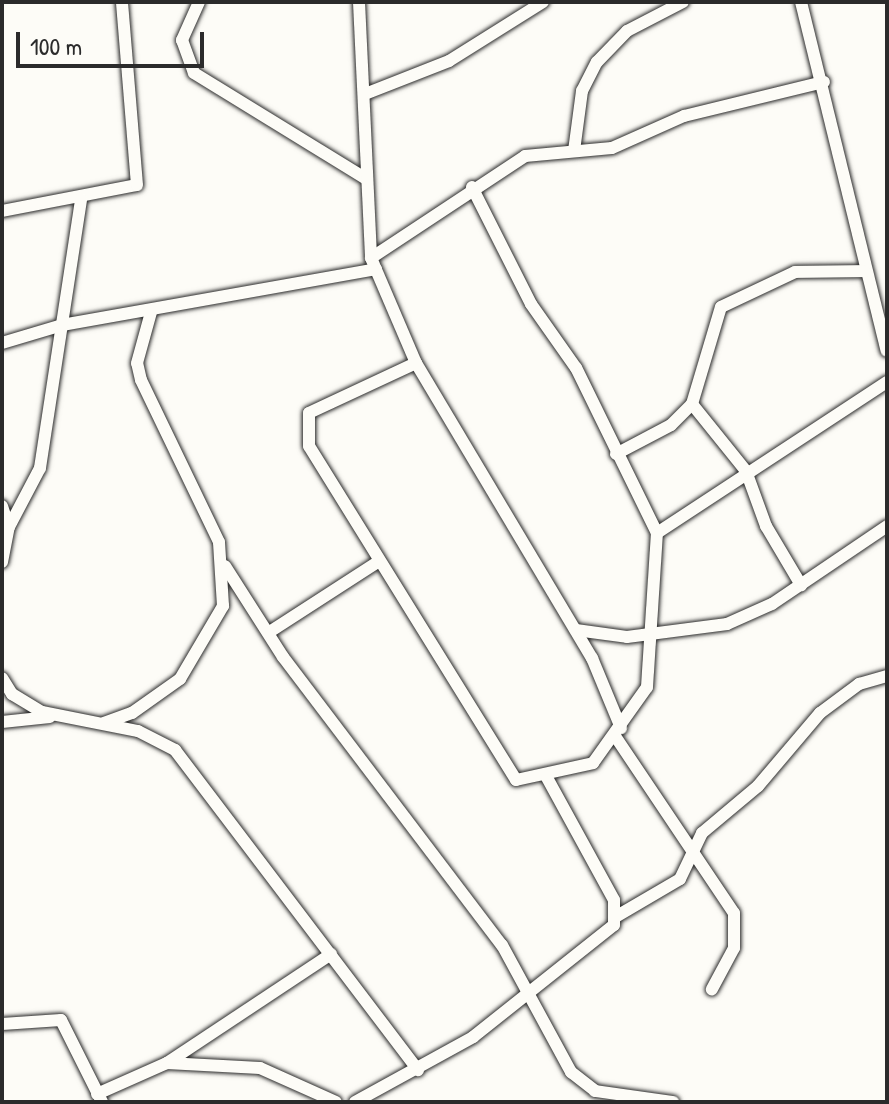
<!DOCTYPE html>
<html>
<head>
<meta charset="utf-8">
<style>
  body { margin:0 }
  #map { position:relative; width:889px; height:1104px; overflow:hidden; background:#fdfcf7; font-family:"Patrick Hand",sans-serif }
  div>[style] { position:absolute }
  .roads { filter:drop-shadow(0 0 2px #2b2b2b) drop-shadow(0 0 2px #2b2b2b) }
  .street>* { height:12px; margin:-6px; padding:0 6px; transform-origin:6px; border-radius:6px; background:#fdfcf7 }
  span { translate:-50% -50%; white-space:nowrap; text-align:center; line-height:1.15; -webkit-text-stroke:6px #fdfcf7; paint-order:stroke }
  .frame { position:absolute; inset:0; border:4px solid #2b2b2b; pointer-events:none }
  .scale { position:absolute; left:16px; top:32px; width:188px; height:36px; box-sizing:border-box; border:4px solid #2b2b2b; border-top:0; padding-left:10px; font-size:24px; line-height:28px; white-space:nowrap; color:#2b2b2b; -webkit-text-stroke:6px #fdfcf7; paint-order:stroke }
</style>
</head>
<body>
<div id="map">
  <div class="roads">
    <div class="street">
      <div style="left:199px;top:2px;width:42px;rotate:114.1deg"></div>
      <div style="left:182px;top:40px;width:35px;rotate:70deg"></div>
      <div style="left:194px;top:73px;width:201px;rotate:31.6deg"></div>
      <div style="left:359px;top:2px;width:256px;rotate:87.3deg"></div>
      <div style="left:371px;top:258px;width:114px;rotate:66.8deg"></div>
      <div style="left:416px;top:363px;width:344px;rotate:59.2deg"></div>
      <div style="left:592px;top:658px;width:76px;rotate:67.5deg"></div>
      <div style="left:801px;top:2px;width:359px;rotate:76.2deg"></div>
      <div style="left:365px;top:94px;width:90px;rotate:-21.4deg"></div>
      <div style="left:449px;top:61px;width:111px;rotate:-32.1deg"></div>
      <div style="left:574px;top:151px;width:61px;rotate:-82.4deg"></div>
      <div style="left:582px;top:91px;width:33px;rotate:-63deg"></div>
      <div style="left:597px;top:62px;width:43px;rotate:-45.9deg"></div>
      <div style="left:627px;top:31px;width:63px;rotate:-27.4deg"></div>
      <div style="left:2px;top:211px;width:137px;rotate:-10.9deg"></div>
      <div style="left:137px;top:185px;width:184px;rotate:-94.7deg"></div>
      <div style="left:371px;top:258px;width:185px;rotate:-33.5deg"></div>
      <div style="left:525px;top:156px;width:87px;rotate:-5.3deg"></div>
      <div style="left:612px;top:148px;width:79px;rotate:-24deg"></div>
      <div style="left:684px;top:116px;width:144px;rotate:-13.7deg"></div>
      <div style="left:2px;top:343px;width:63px;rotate:-16.7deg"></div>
      <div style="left:62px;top:325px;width:319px;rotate:-10.1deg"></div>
      <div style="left:416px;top:363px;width:118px;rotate:155deg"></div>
      <div style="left:309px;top:413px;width:33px;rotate:90deg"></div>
      <div style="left:309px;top:446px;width:393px;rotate:58.2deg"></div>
      <div style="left:516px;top:780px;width:79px;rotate:-12.4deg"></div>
      <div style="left:593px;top:763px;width:93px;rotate:-54.6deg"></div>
      <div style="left:647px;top:687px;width:154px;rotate:-86.3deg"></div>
      <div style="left:657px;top:533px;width:184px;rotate:-116.1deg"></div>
      <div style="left:576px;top:368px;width:78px;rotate:-125.1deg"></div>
      <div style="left:531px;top:304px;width:131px;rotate:-116.8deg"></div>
      <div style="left:692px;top:404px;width:86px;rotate:51.1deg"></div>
      <div style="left:746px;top:471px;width:59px;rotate:70deg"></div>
      <div style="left:766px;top:526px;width:69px;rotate:59.3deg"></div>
      <div style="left:616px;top:454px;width:62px;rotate:-27.8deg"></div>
      <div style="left:671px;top:425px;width:30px;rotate:-45deg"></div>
      <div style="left:692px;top:404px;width:101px;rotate:-73.4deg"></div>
      <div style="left:721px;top:307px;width:82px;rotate:-25.3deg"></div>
      <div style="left:795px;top:272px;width:69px;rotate:-0.8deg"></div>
      <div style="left:2px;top:506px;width:22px;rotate:72deg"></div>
      <div style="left:657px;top:533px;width:275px;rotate:-33.3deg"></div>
      <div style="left:2px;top:562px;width:36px;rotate:-79deg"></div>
      <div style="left:9px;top:527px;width:67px;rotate:-62.3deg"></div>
      <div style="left:40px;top:468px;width:272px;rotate:-81.3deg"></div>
      <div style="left:225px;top:566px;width:108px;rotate:57.5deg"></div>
      <div style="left:283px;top:657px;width:362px;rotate:52.8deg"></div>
      <div style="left:502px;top:945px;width:145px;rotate:61.5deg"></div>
      <div style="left:571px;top:1072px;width:31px;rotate:38deg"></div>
      <div style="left:595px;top:1091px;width:79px;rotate:8deg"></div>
      <div style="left:576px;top:630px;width:51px;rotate:7.8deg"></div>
      <div style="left:627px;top:637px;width:101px;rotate:-7.4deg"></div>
      <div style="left:727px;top:624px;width:49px;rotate:-24deg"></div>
      <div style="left:772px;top:604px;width:139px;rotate:-34.1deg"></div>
      <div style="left:271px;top:631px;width:129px;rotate:-32.9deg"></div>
      <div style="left:2px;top:678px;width:19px;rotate:58deg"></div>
      <div style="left:12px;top:694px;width:35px;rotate:31deg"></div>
      <div style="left:42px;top:712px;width:98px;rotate:11.2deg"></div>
      <div style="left:138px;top:731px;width:42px;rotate:27.2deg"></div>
      <div style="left:175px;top:750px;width:402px;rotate:52.8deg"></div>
      <div style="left:2px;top:722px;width:48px;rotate:-5.9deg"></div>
      <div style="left:104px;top:723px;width:30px;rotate:-20deg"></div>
      <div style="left:132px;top:713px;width:59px;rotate:-35.3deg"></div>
      <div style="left:180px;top:679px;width:85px;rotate:-59.5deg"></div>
      <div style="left:223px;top:606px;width:64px;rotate:-93.6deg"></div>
      <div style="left:219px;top:542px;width:180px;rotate:-115.7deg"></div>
      <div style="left:141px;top:380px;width:17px;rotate:-103deg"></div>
      <div style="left:137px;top:363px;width:53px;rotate:-74.6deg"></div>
      <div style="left:615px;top:736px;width:213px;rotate:56.1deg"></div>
      <div style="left:734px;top:913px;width:35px;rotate:90deg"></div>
      <div style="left:734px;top:948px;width:47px;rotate:118.2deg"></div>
      <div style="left:617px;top:916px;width:73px;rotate:-30.4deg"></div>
      <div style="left:680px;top:879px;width:51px;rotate:-64.4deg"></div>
      <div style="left:702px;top:833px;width:73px;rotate:-40deg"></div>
      <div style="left:758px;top:786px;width:96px;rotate:-49.7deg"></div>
      <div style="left:820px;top:713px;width:49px;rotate:-36.6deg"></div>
      <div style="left:859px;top:684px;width:29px;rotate:-16deg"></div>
      <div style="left:2px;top:1024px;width:59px;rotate:-3.9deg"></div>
      <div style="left:61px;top:1020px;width:92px;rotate:63.4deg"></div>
      <div style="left:167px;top:1063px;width:93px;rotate:3.1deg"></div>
      <div style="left:260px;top:1068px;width:83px;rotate:24.1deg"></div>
      <div style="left:97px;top:1094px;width:77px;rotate:-23.9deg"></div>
      <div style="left:167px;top:1063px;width:197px;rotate:-33.6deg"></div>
      <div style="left:355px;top:1102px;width:135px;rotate:-28.8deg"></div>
      <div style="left:473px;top:1037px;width:180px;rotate:-38.5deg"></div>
      <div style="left:614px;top:925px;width:25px;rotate:-90deg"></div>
      <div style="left:614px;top:900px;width:141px;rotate:-118.7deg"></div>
    </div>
  </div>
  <div class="frame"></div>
  <div class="scale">100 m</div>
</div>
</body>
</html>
